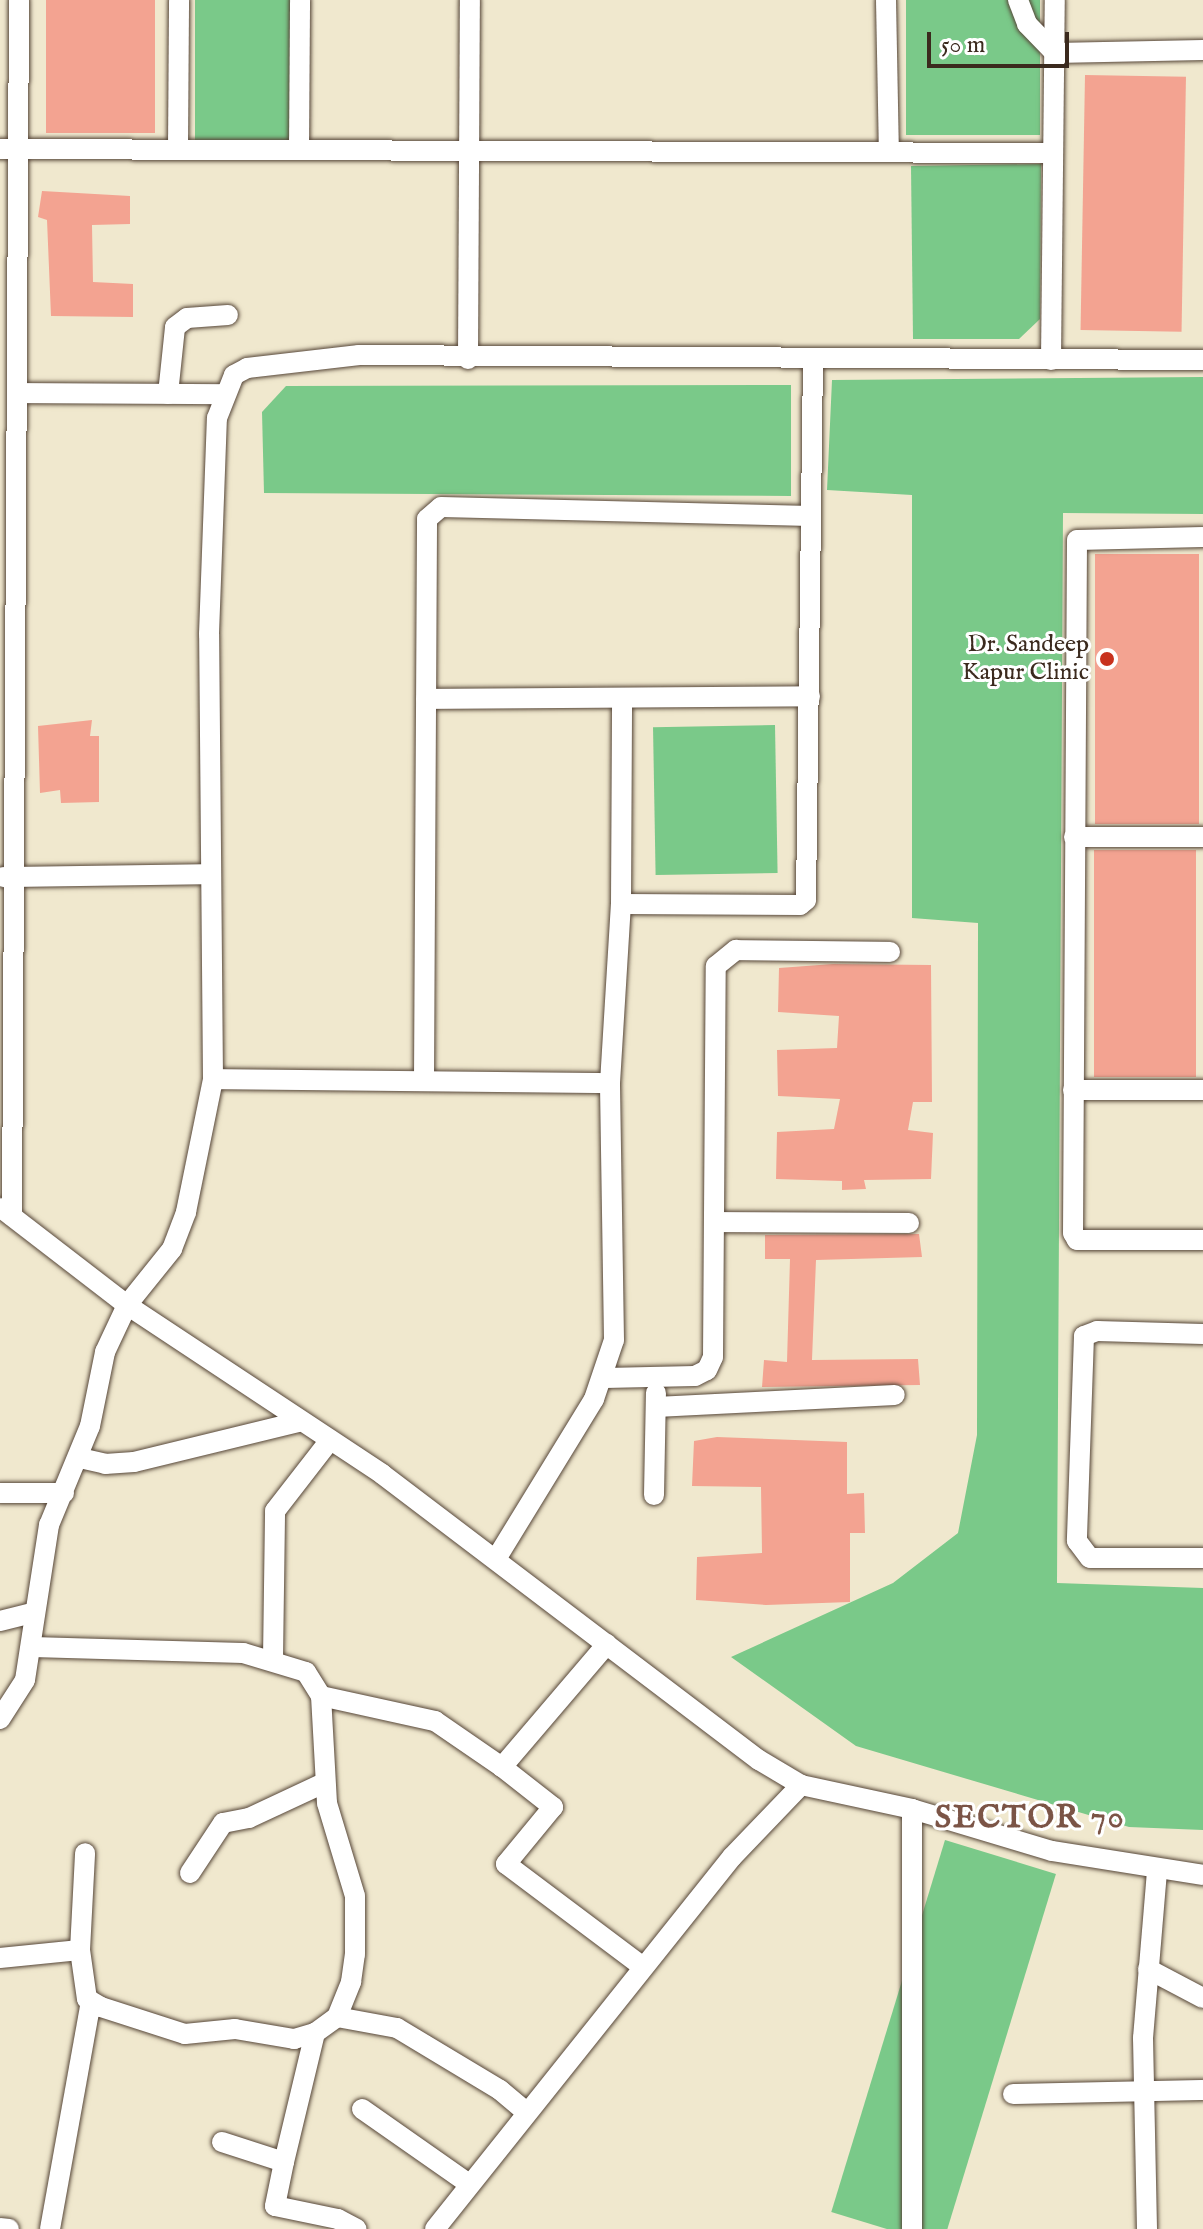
<!DOCTYPE html>
<html>
<head>
<meta charset="utf-8">
<style>
  body { margin:0 }
  #map { position:relative; width:1203px; height:2229px; overflow:hidden; background:#f0e8ce; font-family:"IM FELL English",serif }
  div>[style] { position:absolute }
  .green>* { inset:0; background:#7ac989; transform-origin:0 0 }
  .building>* { inset:0; background:#f3a391; transform-origin:0 0 }
  .roads { filter:drop-shadow(0 0 2px #564638) drop-shadow(0 0 2px #564638) }
  .minor>* { height:20px; margin:-10px; padding:0 10px; transform-origin:10px; border-radius:10px; background:#fff }
  .dots>* { width:22px; height:22px; translate:-50% -50%; box-sizing:border-box; border:4px solid #fff; border-radius:50% }
  span { translate:-50% -50%; white-space:nowrap; text-align:center; line-height:1.15; -webkit-text-stroke:6px #fff; paint-order:stroke }
  .poi-label { font-size:24px; color:#3b2a1e }
  .right { translate:-100% -50%; text-align:right }
  .district-label { font-size:32px; color:#7b5446; font-weight:700; letter-spacing:2px }
  .scale { position:absolute; left:927px; top:32px; width:142px; height:36px; box-sizing:border-box; border:4px solid #3b2a1e; border-top:0; padding-left:10px; font-size:24px; line-height:28px; white-space:nowrap; color:#3b2a1e; -webkit-text-stroke:6px #fff; paint-order:stroke }
</style>
</head>
<body>
<div id="map">
  <div class="green">
    <div style="left:195px;top:0;width:97px;height:140px"></div>
    <div style="left:906px;top:0;width:134px;height:135px"></div>
    <div style="clip-path:polygon(1041px 164px,1040px 319px,1019px 339px,913px 339px,911px 166px)"></div>
    <div style="clip-path:polygon(1203px 377px,1203px 514px,1063px 513px,1057px 1583px,1203px 1588px,1203px 1830px,1129px 1827px,856px 1746px,731px 1657px,893px 1583px,958px 1533px,977px 1435px,978px 923px,912px 918px,912px 495px,827px 490px,832px 380px)"></div>
    <div style="clip-path:polygon(791px 385px,791px 496px,264px 493px,262px 412px,286px 386px)"></div>
    <div style="left:775px;top:725px;width:148px;height:122px;rotate:89deg"></div>
    <div style="left:945px;top:1840px;width:116px;height:389px;rotate:17deg"></div>
  </div>
  <div class="building">
    <div style="left:46px;top:0;width:109px;height:133px"></div>
    <div style="left:1085px;top:75px;width:101px;height:255px;rotate:1deg"></div>
    <div style="clip-path:polygon(42px 191px,130px 196px,130px 224px,92px 225px,93px 282px,133px 284px,133px 317px,51px 316px,47px 220px,38px 217px)"></div>
    <div style="left:1095px;top:554px;width:104px;height:270px"></div>
    <div style="clip-path:polygon(92px 720px,90px 736px,99px 736px,99px 802px,61px 803px,60px 790px,40px 793px,38px 726px)"></div>
    <div style="left:1094px;top:850px;width:102px;height:227px"></div>
    <div style="clip-path:polygon(833px 964px,931px 965px,932px 1102px,913px 1102px,908px 1130px,933px 1133px,931px 1179px,864px 1180px,866px 1189px,842px 1190px,842px 1181px,776px 1179px,777px 1132px,834px 1129px,840px 1099px,778px 1096px,777px 1050px,837px 1048px,839px 1016px,778px 1012px,779px 968px)"></div>
    <div style="clip-path:polygon(919px 1234px,922px 1257px,816px 1260px,812px 1360px,918px 1359px,920px 1385px,762px 1387px,764px 1360px,787px 1362px,790px 1259px,765px 1259px,765px 1235px)"></div>
    <div style="clip-path:polygon(717px 1437px,847px 1442px,847px 1494px,864px 1493px,865px 1533px,850px 1533px,850px 1602px,766px 1605px,696px 1600px,697px 1557px,762px 1553px,761px 1487px,692px 1486px,694px 1441px)"></div>
  </div>
  <div class="roads">
    <div class="minor">
      <div style="left:886px;top:0;width:150px;rotate:88.9deg"></div>
      <div style="left:1018px;top:0;width:26px;rotate:69deg"></div>
      <div style="left:1027px;top:24px;width:40px;rotate:46deg"></div>
      <div style="left:1055px;top:53px;width:148px;rotate:-1.2deg"></div>
      <div style="left:0;top:149px;width:1053px;rotate:0.22deg"></div>
      <div style="left:178px;top:149px;width:149px;rotate:-89.6deg"></div>
      <div style="left:299px;top:150px;width:150px;rotate:-89.6deg"></div>
      <div style="left:468px;top:359px;width:359px;rotate:-89.7deg"></div>
      <div style="left:1051px;top:360px;width:360px;rotate:-89.4deg"></div>
      <div style="left:17px;top:393px;width:207px;rotate:0.3deg"></div>
      <div style="left:168px;top:394px;width:67px;rotate:-84deg"></div>
      <div style="left:175px;top:327px;width:15px;rotate:-37deg"></div>
      <div style="left:187px;top:318px;width:41px;rotate:-4.2deg"></div>
      <div style="left:1203px;top:537px;width:126px;rotate:178.6deg"></div>
      <div style="left:1077px;top:540px;width:693px;rotate:90.33deg"></div>
      <div style="left:1073px;top:1233px;width:8px;rotate:60deg"></div>
      <div style="left:1077px;top:1240px;width:126px"></div>
      <div style="left:426px;top:699px;width:384px;rotate:-0.4deg"></div>
      <div style="left:1074px;top:837px;width:129px"></div>
      <div style="left:3px;top:877px;width:208px;rotate:-0.8deg"></div>
      <div style="left:621px;top:904px;width:179px;rotate:0.3deg"></div>
      <div style="left:800px;top:905px;width:8px;rotate:-40deg"></div>
      <div style="left:806px;top:900px;width:539px;rotate:-89.26deg"></div>
      <div style="left:213px;top:1079px;width:397px;rotate:0.6deg"></div>
      <div style="left:424px;top:1080px;width:561px;rotate:-89.69deg"></div>
      <div style="left:427px;top:519px;width:18px;rotate:-41deg"></div>
      <div style="left:441px;top:507px;width:370px;rotate:1.4deg"></div>
      <div style="left:1073px;top:1090px;width:130px"></div>
      <div style="left:1px;top:1208px;width:159px;rotate:37.6deg"></div>
      <div style="left:127px;top:1305px;width:306px;rotate:33.5deg"></div>
      <div style="left:382px;top:1474px;width:473px;rotate:37.2deg"></div>
      <div style="left:759px;top:1760px;width:49px;rotate:30.8deg"></div>
      <div style="left:12px;top:1216px;width:1216px;rotate:-89.67deg"></div>
      <div style="left:714px;top:1222px;width:195px;rotate:0.3deg"></div>
      <div style="left:1203px;top:1334px;width:106px;rotate:-178.4deg"></div>
      <div style="left:1097px;top:1331px;width:14px;rotate:159deg"></div>
      <div style="left:1084px;top:1336px;width:205px;rotate:92deg"></div>
      <div style="left:1077px;top:1541px;width:21px;rotate:53deg"></div>
      <div style="left:1090px;top:1558px;width:113px"></div>
      <div style="left:605px;top:1378px;width:90px;rotate:-1.3deg"></div>
      <div style="left:695px;top:1376px;width:13px;rotate:-27deg"></div>
      <div style="left:707px;top:1370px;width:14px;rotate:-65deg"></div>
      <div style="left:713px;top:1357px;width:391px;rotate:-89.6deg"></div>
      <div style="left:716px;top:966px;width:26px;rotate:-39deg"></div>
      <div style="left:736px;top:950px;width:154px;rotate:0.7deg"></div>
      <div style="left:656px;top:1407px;width:239px;rotate:-2.9deg"></div>
      <div style="left:80px;top:1458px;width:26px;rotate:13deg"></div>
      <div style="left:105px;top:1464px;width:29px;rotate:-4deg"></div>
      <div style="left:134px;top:1462px;width:169px;rotate:-13.7deg"></div>
      <div style="left:0;top:1493px;width:64px"></div>
      <div style="left:654px;top:1495px;width:102px;rotate:-88.9deg"></div>
      <div style="left:496px;top:1559px;width:188px;rotate:-58.5deg"></div>
      <div style="left:594px;top:1399px;width:62px;rotate:-71.3deg"></div>
      <div style="left:614px;top:1340px;width:257px;rotate:-90.9deg"></div>
      <div style="left:610px;top:1083px;width:179px;rotate:-86.5deg"></div>
      <div style="left:621px;top:904px;width:205px;rotate:-89.7deg"></div>
      <div style="left:0;top:1621px;width:36px;rotate:-14deg"></div>
      <div style="left:607px;top:1644px;width:162px;rotate:130.5deg"></div>
      <div style="left:502px;top:1767px;width:65px;rotate:38.1deg"></div>
      <div style="left:553px;top:1807px;width:74px;rotate:129.5deg"></div>
      <div style="left:506px;top:1864px;width:171px;rotate:36.9deg"></div>
      <div style="left:273px;top:1659px;width:148px;rotate:-89.2deg"></div>
      <div style="left:275px;top:1511px;width:90px;rotate:-52.2deg"></div>
      <div style="left:321px;top:1696px;width:117px;rotate:12.4deg"></div>
      <div style="left:435px;top:1721px;width:81px;rotate:34.5deg"></div>
      <div style="left:0;top:1719px;width:46px;rotate:-57.3deg"></div>
      <div style="left:25px;top:1680px;width:157px;rotate:-81.2deg"></div>
      <div style="left:49px;top:1525px;width:107px;rotate:-67.5deg"></div>
      <div style="left:90px;top:1426px;width:76px;rotate:-78.5deg"></div>
      <div style="left:105px;top:1352px;width:52px;rotate:-64.9deg"></div>
      <div style="left:127px;top:1305px;width:72px;rotate:-51.2deg"></div>
      <div style="left:172px;top:1249px;width:40px;rotate:-69deg"></div>
      <div style="left:186px;top:1212px;width:136px;rotate:-78.5deg"></div>
      <div style="left:213px;top:1079px;width:445px;rotate:-90.5deg"></div>
      <div style="left:209px;top:634px;width:216px;rotate:-87.9deg"></div>
      <div style="left:217px;top:418px;width:46px;rotate:-68.4deg"></div>
      <div style="left:234px;top:375px;width:15px;rotate:-28deg"></div>
      <div style="left:247px;top:368px;width:113px;rotate:-6.6deg"></div>
      <div style="left:359px;top:355px;width:844px;rotate:0.34deg"></div>
      <div style="left:912px;top:1809px;width:420px;rotate:90deg"></div>
      <div style="left:190px;top:1873px;width:60px;rotate:-56.6deg"></div>
      <div style="left:223px;top:1823px;width:26px;rotate:-11deg"></div>
      <div style="left:249px;top:1818px;width:83px;rotate:-25deg"></div>
      <div style="left:80px;top:1950px;width:97px;rotate:-87deg"></div>
      <div style="left:0;top:1958px;width:80px;rotate:-5.7deg"></div>
      <div style="left:80px;top:1950px;width:49px;rotate:81.9deg"></div>
      <div style="left:87px;top:1999px;width:16px;rotate:30deg"></div>
      <div style="left:101px;top:2007px;width:88px;rotate:17.8deg"></div>
      <div style="left:185px;top:2034px;width:50px;rotate:-5.7deg"></div>
      <div style="left:235px;top:2029px;width:60px;rotate:9.6deg"></div>
      <div style="left:294px;top:2039px;width:22px;rotate:-16deg"></div>
      <div style="left:315px;top:2033px;width:27px;rotate:-36deg"></div>
      <div style="left:337px;top:2017px;width:38px;rotate:-68deg"></div>
      <div style="left:351px;top:1982px;width:28px;rotate:-82deg"></div>
      <div style="left:355px;top:1954px;width:58px;rotate:-90deg"></div>
      <div style="left:355px;top:1896px;width:97px;rotate:-106.8deg"></div>
      <div style="left:327px;top:1803px;width:107px;rotate:-93.2deg"></div>
      <div style="left:321px;top:1696px;width:28px;rotate:-122deg"></div>
      <div style="left:306px;top:1672px;width:66px;rotate:-163.2deg"></div>
      <div style="left:243px;top:1653px;width:211px;rotate:-178.4deg"></div>
      <div style="left:1148px;top:1969px;width:62px;rotate:27.8deg"></div>
      <div style="left:337px;top:2017px;width:61px;rotate:10.4deg"></div>
      <div style="left:397px;top:2028px;width:120px;rotate:31deg"></div>
      <div style="left:500px;top:2090px;width:35px;rotate:40deg"></div>
      <div style="left:1013px;top:2094px;width:190px;rotate:-1.2deg"></div>
      <div style="left:362px;top:2109px;width:131px;rotate:35deg"></div>
      <div style="left:222px;top:2142px;width:65px;rotate:17.9deg"></div>
      <div style="left:284px;top:2162px;width:45px;rotate:101.6deg"></div>
      <div style="left:275px;top:2206px;width:64px;rotate:11.7deg"></div>
      <div style="left:338px;top:2219px;width:21px;rotate:28deg"></div>
      <div style="left:284px;top:2162px;width:133px;rotate:-76.5deg"></div>
      <div style="left:0;top:2228px;width:9px;rotate:6deg"></div>
      <div style="left:50px;top:2229px;width:231px;rotate:-79.8deg"></div>
      <div style="left:435px;top:2229px;width:476px;rotate:-51.4deg"></div>
      <div style="left:732px;top:1857px;width:100px;rotate:-46.2deg"></div>
      <div style="left:801px;top:1785px;width:114px;rotate:12.2deg"></div>
      <div style="left:912px;top:1809px;width:146px;rotate:16.7deg"></div>
      <div style="left:1052px;top:1851px;width:153px;rotate:9deg"></div>
      <div style="left:1147px;top:2229px;width:191px;rotate:-91.2deg"></div>
      <div style="left:1143px;top:2038px;width:169px;rotate:-85.2deg"></div>
    </div>
  </div>
  <div class="dots">
    <div style="left:1107px;top:659px;background:#c8321e"></div>
  </div>
  <div class="poi-label">
    <span class="right" style="left:1089px;top:659px">Dr. Sandeep<br>Kapur Clinic</span>
  </div>
  <div class="district-label">
    <span style="left:1030px;top:1819px">SECTOR 70</span>
  </div>
  <div class="scale">50 m</div>
</div>
</body>
</html>
